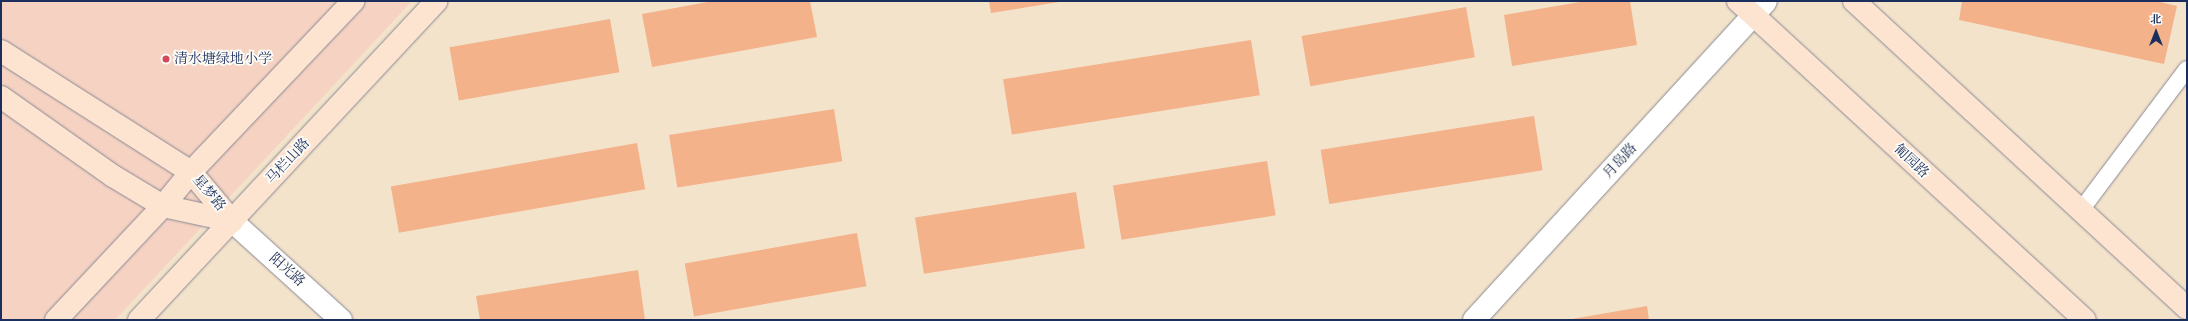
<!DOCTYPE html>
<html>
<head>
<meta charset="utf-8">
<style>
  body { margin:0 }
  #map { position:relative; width:2188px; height:321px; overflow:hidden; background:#f4e3cb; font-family:"IM FELL Great Primer","Noto Serif SC",serif }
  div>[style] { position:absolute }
  .built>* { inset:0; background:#f5d2c2 }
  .building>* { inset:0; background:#f3b28a; transform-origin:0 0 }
  .roads { filter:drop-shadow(0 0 1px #888994) drop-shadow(0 0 1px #888994) }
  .lane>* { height:16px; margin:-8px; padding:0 8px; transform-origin:8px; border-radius:8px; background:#fff }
  .street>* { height:22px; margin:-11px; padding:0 11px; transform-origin:11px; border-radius:11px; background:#fff }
  .secondary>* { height:22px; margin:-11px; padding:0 11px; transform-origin:11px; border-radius:11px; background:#fde4d1 }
  .dots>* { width:11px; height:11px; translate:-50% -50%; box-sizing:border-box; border:2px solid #fdfcf7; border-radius:50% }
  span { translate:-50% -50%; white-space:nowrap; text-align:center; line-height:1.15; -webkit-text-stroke:3.5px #fdfcf7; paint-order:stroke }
  .poi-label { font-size:14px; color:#1b2f5e }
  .left { translate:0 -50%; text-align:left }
  .street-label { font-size:14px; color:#1b2f5e }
  .frame { position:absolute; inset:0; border:2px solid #1b2f5e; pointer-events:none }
  .north { position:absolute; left:2136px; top:12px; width:40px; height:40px; -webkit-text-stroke:3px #fdfcf7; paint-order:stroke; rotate:0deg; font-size:11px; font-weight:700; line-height:16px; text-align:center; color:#1b2f5e }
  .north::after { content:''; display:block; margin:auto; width:14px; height:18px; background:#1b2f5e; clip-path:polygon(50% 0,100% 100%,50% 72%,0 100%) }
</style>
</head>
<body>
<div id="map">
  <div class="built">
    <div style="clip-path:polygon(1px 1px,412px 1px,115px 320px,1px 320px)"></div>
  </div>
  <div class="building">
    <div style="clip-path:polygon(713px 1px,810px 1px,817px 37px,652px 67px,642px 14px)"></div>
    <div style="clip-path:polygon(989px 1px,1059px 1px,1059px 2px,991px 13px)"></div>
    <div style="clip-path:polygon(1586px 1px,1630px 1px,1637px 45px,1512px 66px,1504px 15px)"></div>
    <div style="clip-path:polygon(1962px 1px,2156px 1px,2177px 6px,2164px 64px,1959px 20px)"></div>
    <div style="left:1466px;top:7px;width:51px;height:167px;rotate:80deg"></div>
    <div style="left:610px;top:19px;width:54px;height:163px;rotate:80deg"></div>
    <div style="left:1251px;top:40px;width:56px;height:251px;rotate:81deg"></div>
    <div style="left:834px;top:109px;width:53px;height:167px;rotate:81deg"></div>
    <div style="left:1534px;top:116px;width:55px;height:216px;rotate:81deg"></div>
    <div style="left:637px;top:143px;width:47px;height:250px;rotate:80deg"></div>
    <div style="left:1267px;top:161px;width:55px;height:156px;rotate:81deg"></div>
    <div style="left:1076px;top:192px;width:57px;height:163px;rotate:81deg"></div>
    <div style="left:857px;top:233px;width:54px;height:175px;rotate:80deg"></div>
    <div style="clip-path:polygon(638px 270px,645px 320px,480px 320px,476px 296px)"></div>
    <div style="clip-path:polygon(1647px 306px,1649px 320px,1572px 320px,1572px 319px)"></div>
  </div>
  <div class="roads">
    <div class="lane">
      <div style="left:2081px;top:210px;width:176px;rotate:-53.1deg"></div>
    </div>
    <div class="street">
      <div style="left:232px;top:221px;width:147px;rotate:42.2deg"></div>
      <div style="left:1474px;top:320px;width:432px;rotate:-47.5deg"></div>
    </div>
    <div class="secondary">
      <div style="left:1738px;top:1px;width:471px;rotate:42.6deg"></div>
      <div style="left:1854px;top:1px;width:453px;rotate:42.7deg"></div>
      <div style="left:1px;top:51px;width:225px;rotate:32.5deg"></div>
      <div style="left:191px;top:172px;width:64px;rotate:50.1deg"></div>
      <div style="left:1px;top:97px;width:137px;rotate:35.2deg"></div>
      <div style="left:113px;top:176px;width:58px;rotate:31deg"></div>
      <div style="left:163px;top:206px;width:71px;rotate:12.3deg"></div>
      <div style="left:56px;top:320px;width:156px;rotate:-46.8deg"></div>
      <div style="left:163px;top:206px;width:44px;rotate:-50.5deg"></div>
      <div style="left:191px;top:172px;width:236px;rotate:-46.5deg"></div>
      <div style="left:139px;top:320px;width:436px;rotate:-47deg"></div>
    </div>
  </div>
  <div class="dots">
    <div style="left:166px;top:59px;background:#d1495b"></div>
  </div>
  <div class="poi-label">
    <span class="left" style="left:174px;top:59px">清水塘绿地小学</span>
  </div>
  <div class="street-label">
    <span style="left:288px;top:161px;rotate:-47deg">马栏山路</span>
    <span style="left:1620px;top:161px;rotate:-47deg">月岛路</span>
    <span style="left:1911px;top:161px;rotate:43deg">匍园路</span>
    <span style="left:209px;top:193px;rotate:50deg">星梦路</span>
    <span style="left:287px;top:270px;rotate:42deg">阳光路</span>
  </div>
  <div class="frame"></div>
  <div class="north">北</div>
</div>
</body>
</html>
